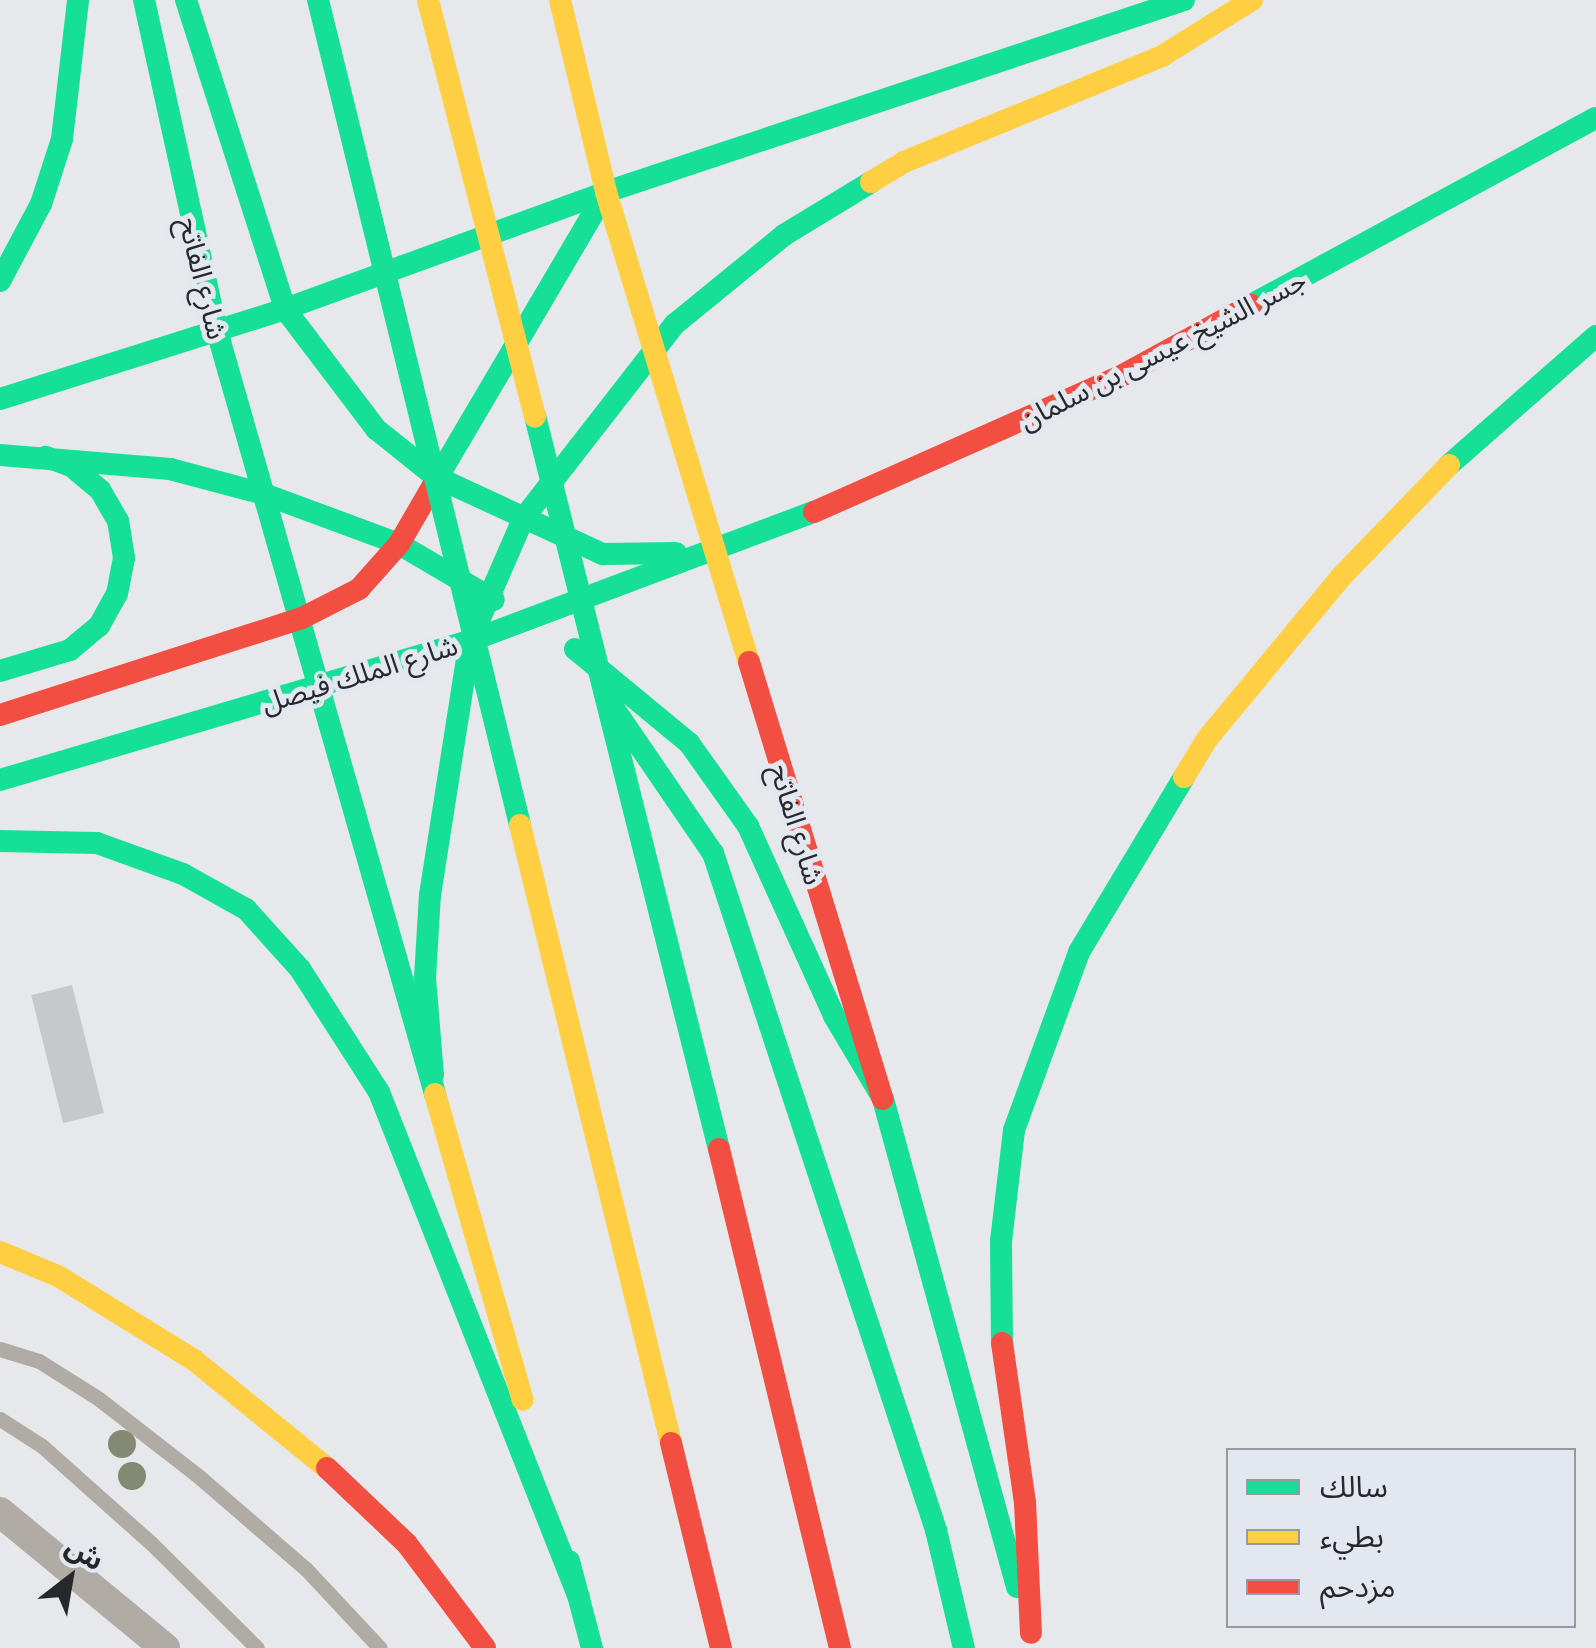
<!DOCTYPE html>
<html>
<head>
<meta charset="utf-8">
<style>
  body { margin:0 }
  #map { position:relative; width:1596px; height:1648px; overflow:hidden; background:#e6e8ec; font-family:"Noto Serif","Noto Sans Arabic",serif }
  div>[style] { position:absolute }
  .building>* { inset:0; background:#c7c8ca; transform-origin:0 0 }
  .lane>* { height:15px; margin:-7.5px; padding:0 7.5px; transform-origin:7.5px; border-radius:7.5px; background:#b0aca5 }
  .street>* { height:30px; margin:-15px; padding:0 15px; transform-origin:15px; border-radius:15px; background:#b0aca5 }
  .fast>* { height:22px; margin:-11px; padding:0 11px; transform-origin:11px; border-radius:11px; background:#16e098 }
  .slow>* { height:22px; margin:-11px; padding:0 11px; transform-origin:11px; border-radius:11px; background:#ffcf43 }
  .jam>* { height:22px; margin:-11px; padding:0 11px; transform-origin:11px; border-radius:11px; background:#f24e42 }
  .fast-bridge>* { height:22px; margin:-11px; padding:0 11px; transform-origin:11px; border-radius:11px; background:#16e098 }
  .slow-bridge>* { height:22px; margin:-11px; padding:0 11px; transform-origin:11px; border-radius:11px; background:#ffcf43 }
  .jam-bridge>* { height:22px; margin:-11px; padding:0 11px; transform-origin:11px; border-radius:11px; background:#f24e42 }
  .trees>* { width:28px; height:28px; margin:-14px; border-radius:50%; background:#848973 }
  span { translate:-50% -50%; white-space:nowrap; text-align:center; line-height:1.15; -webkit-text-stroke:10px #e3e7ef; paint-order:stroke }
  .street-label { font-size:28px; color:#26282b }
  .legend { position:absolute; left:1226px; top:1448px; width:350px; height:180px; box-sizing:border-box; background:#e3e7ef; border:2px solid #979ba1; margin:0; padding:12px 18px; list-style:none; font-size:30px; color:#26282b }
  .legend li { display:flex; align-items:center; gap:20px; height:50px }
  .legend b { width:50px; border:2px solid #979ba1 }
  .north { position:absolute; left:20px; top:1528px; width:100px; height:100px; -webkit-text-stroke:8px #e3e7ef; paint-order:stroke; rotate:31deg; font-size:28px; font-weight:700; line-height:40px; text-align:center; color:#26282b }
  .north::after { content:''; display:block; margin:auto; width:35px; height:45px; background:#26282b; clip-path:polygon(50% 0,100% 100%,50% 72%,0 100%) }
</style>
</head>
<body>
<div id="map">
  <div class="building">
    <div style="left:72px;top:985px;width:132px;height:42px;rotate:76deg"></div>
  </div>
  <div class="lane">
    <div style="left:0;top:1349px;width:41px;rotate:17.1deg"></div>
    <div style="left:39px;top:1361px;width:71px;rotate:32.3deg"></div>
    <div style="left:99px;top:1399px;width:124px;rotate:37.8deg"></div>
    <div style="left:197px;top:1475px;width:144px;rotate:40.8deg"></div>
    <div style="left:306px;top:1569px;width:108px;rotate:46.9deg"></div>
    <div style="left:0;top:1419px;width:50px;rotate:32.7deg"></div>
    <div style="left:42px;top:1446px;width:146px;rotate:41.7deg"></div>
    <div style="left:151px;top:1543px;width:149px;rotate:44.7deg"></div>
  </div>
  <div class="street">
    <div style="left:0;top:1512px;width:214px;rotate:39.5deg"></div>
  </div>
  <div class="fast">
    <div style="left:144px;top:0;width:339px;rotate:77.6deg"></div>
    <div style="left:217px;top:331px;width:794px;rotate:74.05deg"></div>
    <div style="left:186px;top:0;width:324px;rotate:72.2deg"></div>
    <div style="left:285px;top:309px;width:151px;rotate:52.8deg"></div>
    <div style="left:376px;top:429px;width:77px;rotate:38.7deg"></div>
    <div style="left:436px;top:477px;width:184px;rotate:24.8deg"></div>
    <div style="left:603px;top:554px;width:73px;rotate:-0.8deg"></div>
    <div style="left:0;top:281px;width:87px;rotate:-62deg"></div>
    <div style="left:41px;top:204px;width:68px;rotate:-72.1deg"></div>
    <div style="left:62px;top:139px;width:140px;rotate:-83.4deg"></div>
    <div style="left:1251px;top:305px;width:392px;rotate:-28.5deg"></div>
    <div style="left:0;top:399px;width:299px;rotate:-17.5deg"></div>
    <div style="left:285px;top:309px;width:342px;rotate:-20deg"></div>
    <div style="left:606px;top:192px;width:609px;rotate:-18.38deg"></div>
    <div style="left:0;top:455px;width:171px;rotate:4.7deg"></div>
    <div style="left:170px;top:469px;width:97px;rotate:14.9deg"></div>
    <div style="left:264px;top:494px;width:144px;rotate:20.3deg"></div>
    <div style="left:399px;top:544px;width:110px;rotate:30.5deg"></div>
    <div style="left:1449px;top:465px;width:196px;rotate:-41.3deg"></div>
    <div style="left:432px;top:487px;width:342px;rotate:-59.5deg"></div>
    <div style="left:575px;top:649px;width:148px;rotate:39.5deg"></div>
    <div style="left:689px;top:743px;width:102px;rotate:54.6deg"></div>
    <div style="left:748px;top:826px;width:209px;rotate:65.6deg"></div>
    <div style="left:834px;top:1016px;width:94px;rotate:59.3deg"></div>
    <div style="left:0;top:671px;width:73px;rotate:-16.7deg"></div>
    <div style="left:70px;top:650px;width:38px;rotate:-40deg"></div>
    <div style="left:99px;top:626px;width:37px;rotate:-61deg"></div>
    <div style="left:117px;top:594px;width:37px;rotate:-79deg"></div>
    <div style="left:124px;top:558px;width:37px;rotate:-99deg"></div>
    <div style="left:118px;top:521px;width:36px;rotate:-120deg"></div>
    <div style="left:100px;top:490px;width:38px;rotate:-140deg"></div>
    <div style="left:71px;top:466px;width:27px;rotate:-160deg"></div>
    <div style="left:606px;top:697px;width:189px;rotate:55.6deg"></div>
    <div style="left:713px;top:853px;width:713px;rotate:71.77deg"></div>
    <div style="left:936px;top:1530px;width:121px;rotate:76.7deg"></div>
    <div style="left:0;top:780px;width:490px;rotate:-16.5deg"></div>
    <div style="left:470px;top:641px;width:367px;rotate:-20.6deg"></div>
    <div style="left:0;top:841px;width:97px;rotate:1.2deg"></div>
    <div style="left:97px;top:843px;width:91px;rotate:19.8deg"></div>
    <div style="left:183px;top:874px;width:72px;rotate:29.1deg"></div>
    <div style="left:246px;top:909px;width:81px;rotate:48deg"></div>
    <div style="left:300px;top:969px;width:146px;rotate:57.3deg"></div>
    <div style="left:379px;top:1092px;width:544px;rotate:68.43deg"></div>
    <div style="left:433px;top:1075px;width:97px;rotate:-94.7deg"></div>
    <div style="left:425px;top:978px;width:83px;rotate:-86.6deg"></div>
    <div style="left:430px;top:895px;width:257px;rotate:-81.1deg"></div>
    <div style="left:470px;top:641px;width:133px;rotate:-66.5deg"></div>
    <div style="left:523px;top:519px;width:247px;rotate:-52.1deg"></div>
    <div style="left:675px;top:324px;width:141px;rotate:-39.2deg"></div>
    <div style="left:784px;top:235px;width:102px;rotate:-31.3deg"></div>
    <div style="left:883px;top:1099px;width:506px;rotate:74.65deg"></div>
    <div style="left:1002px;top:1343px;width:102px;rotate:-90.6deg"></div>
    <div style="left:1001px;top:1241px;width:112px;rotate:-83.3deg"></div>
    <div style="left:1014px;top:1130px;width:189px;rotate:-69.9deg"></div>
    <div style="left:1079px;top:952px;width:204px;rotate:-59deg"></div>
    <div style="left:569px;top:1561px;width:90px;rotate:75.2deg"></div>
  </div>
  <div class="slow">
    <div style="left:560px;top:0;width:197px;rotate:76.5deg"></div>
    <div style="left:606px;top:192px;width:491px;rotate:73.1deg"></div>
    <div style="left:871px;top:182px;width:39px;rotate:-31deg"></div>
    <div style="left:904px;top:162px;width:279px;rotate:-22.3deg"></div>
    <div style="left:1162px;top:56px;width:106px;rotate:-31.9deg"></div>
    <div style="left:1184px;top:777px;width:44px;rotate:-58.8deg"></div>
    <div style="left:1207px;top:739px;width:209px;rotate:-50.4deg"></div>
    <div style="left:1340px;top:578px;width:157px;rotate:-46deg"></div>
    <div style="left:435px;top:1094px;width:318px;rotate:74deg"></div>
    <div style="left:0;top:1252px;width:63px;rotate:22.5deg"></div>
    <div style="left:58px;top:1276px;width:160px;rotate:31.7deg"></div>
    <div style="left:194px;top:1360px;width:171px;rotate:39.1deg"></div>
  </div>
  <div class="jam">
    <div style="left:814px;top:512px;width:338px;rotate:-23.9deg"></div>
    <div style="left:1123px;top:375px;width:146px;rotate:-28.7deg"></div>
    <div style="left:749px;top:662px;width:457px;rotate:73deg"></div>
    <div style="left:0;top:715px;width:317px;rotate:-17.8deg"></div>
    <div style="left:302px;top:618px;width:64px;rotate:-27deg"></div>
    <div style="left:359px;top:589px;width:60px;rotate:-48.4deg"></div>
    <div style="left:399px;top:544px;width:66px;rotate:-59.9deg"></div>
    <div style="left:1002px;top:1343px;width:161px;rotate:81.8deg"></div>
    <div style="left:1025px;top:1502px;width:131px;rotate:87.4deg"></div>
    <div style="left:327px;top:1468px;width:110px;rotate:43.5deg"></div>
    <div style="left:407px;top:1544px;width:130px;rotate:53.1deg"></div>
  </div>
  <div class="fast-bridge">
    <div style="left:318px;top:0;width:849px;rotate:76.24deg"></div>
    <div style="left:535px;top:416px;width:756px;rotate:75.91deg"></div>
  </div>
  <div class="slow-bridge">
    <div style="left:428px;top:0;width:430px;rotate:75.6deg"></div>
    <div style="left:520px;top:825px;width:636px;rotate:76.27deg"></div>
  </div>
  <div class="jam-bridge">
    <div style="left:719px;top:1149px;width:513px;rotate:76.37deg"></div>
    <div style="left:671px;top:1443px;width:211px;rotate:76.3deg"></div>
  </div>
  <div class="trees">
    <div style="left:122px;top:1444px"></div>
    <div style="left:132px;top:1476px"></div>
  </div>
  <div class="street-label">
    <span style="left:204px;top:278px;rotate:76deg">شارع الفاتح</span>
    <span style="left:1162px;top:349px;rotate:-27deg">جسر الشيخ عيسى بن سلمان</span>
    <span style="left:359px;top:673px;rotate:-17deg">شارع الملك فيصل</span>
    <span style="left:798px;top:824px;rotate:73deg">شارع الفاتح</span>
  </div>
  <ul class="legend">
  <li><b style="height:12px;background:#16e098"></b>سالك</li>
  <li><b style="height:12px;background:#ffcf43"></b>بطيء</li>
  <li><b style="height:12px;background:#f24e42"></b>مزدحم</li>
  </ul>
  <div class="north">ش</div>
</div>
</body>
</html>
